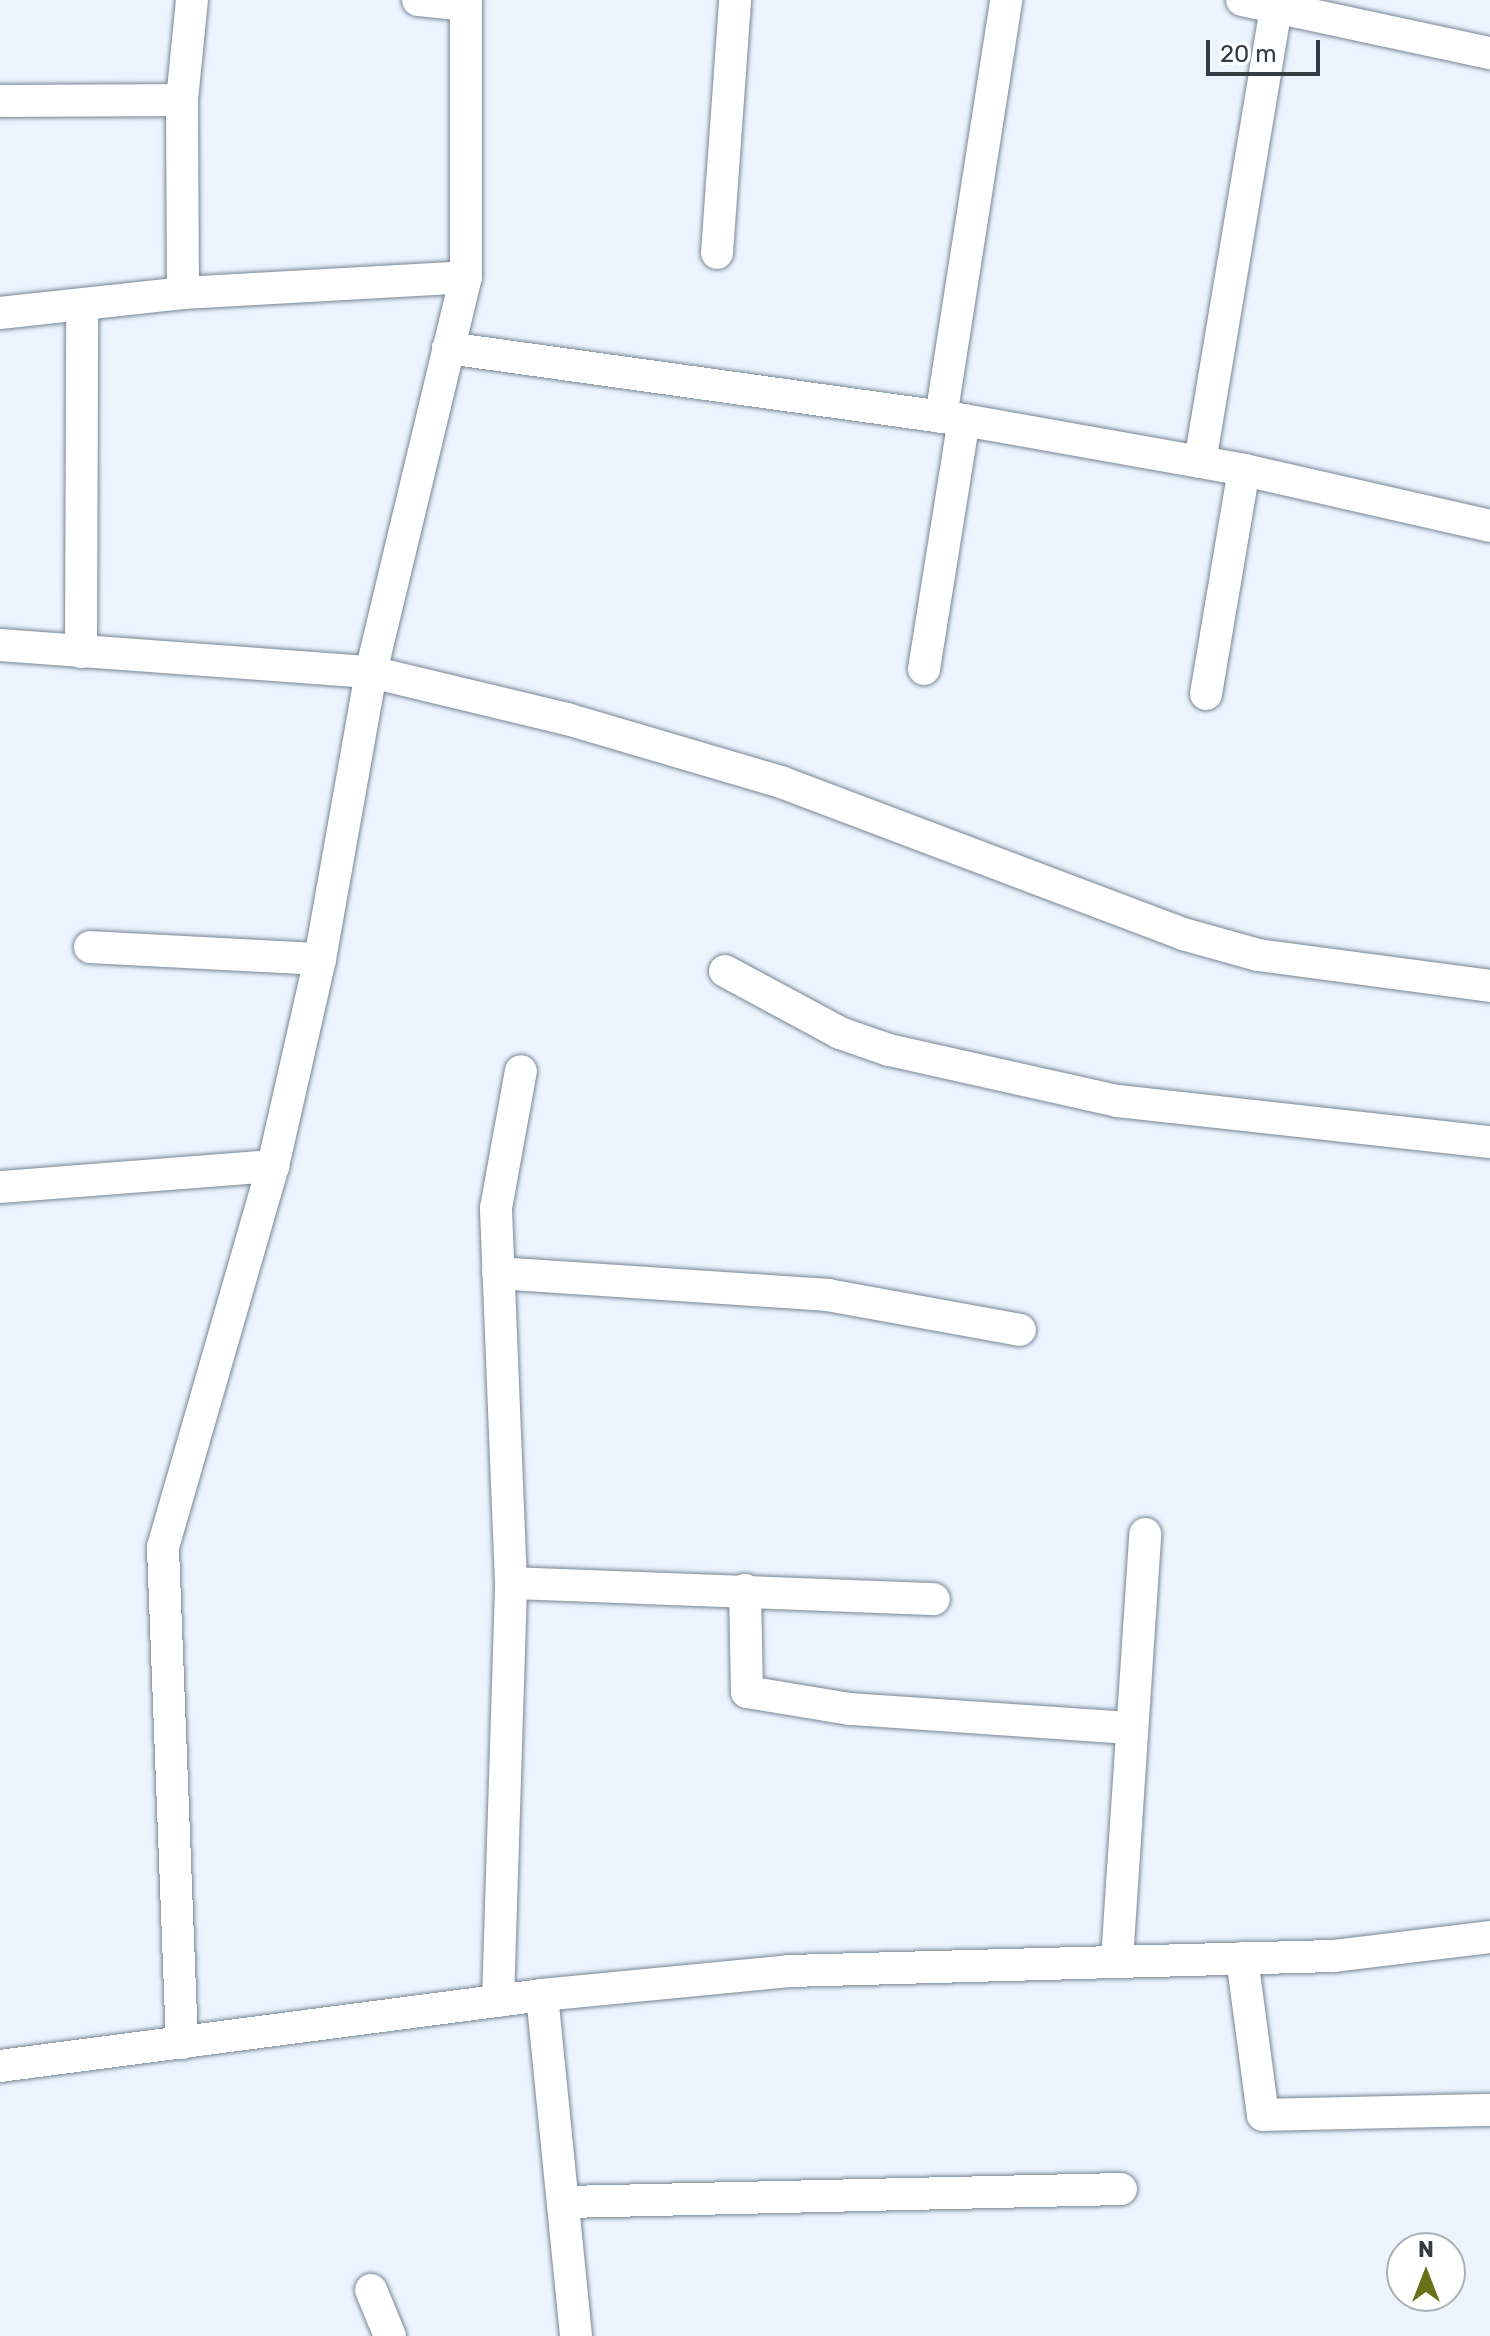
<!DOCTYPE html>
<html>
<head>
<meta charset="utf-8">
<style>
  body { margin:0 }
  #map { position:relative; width:1490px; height:2336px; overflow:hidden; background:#ebf4ff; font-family:Rubik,sans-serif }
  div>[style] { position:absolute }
  .roads { filter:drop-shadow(0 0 2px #778595) drop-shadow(0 0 2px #778595) }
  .minor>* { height:32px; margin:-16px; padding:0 16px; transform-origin:16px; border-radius:16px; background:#fff }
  span { translate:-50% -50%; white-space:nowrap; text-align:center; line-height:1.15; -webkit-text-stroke:8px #fff; paint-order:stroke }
  .north { position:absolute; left:1386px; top:2232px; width:80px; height:80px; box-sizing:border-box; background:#fff; border:2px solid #aeb1b3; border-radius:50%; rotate:0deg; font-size:22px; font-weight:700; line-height:32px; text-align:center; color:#353b42 }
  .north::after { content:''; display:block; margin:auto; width:28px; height:36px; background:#6a7118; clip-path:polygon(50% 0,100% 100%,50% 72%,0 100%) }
  .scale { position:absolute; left:1206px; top:40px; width:114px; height:36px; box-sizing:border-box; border:4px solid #353b42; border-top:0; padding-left:10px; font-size:24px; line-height:28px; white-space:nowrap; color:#353b42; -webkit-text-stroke:6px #fff; paint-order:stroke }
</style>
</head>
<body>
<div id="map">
  <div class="roads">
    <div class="minor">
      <div style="left:418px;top:0;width:48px;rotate:5.9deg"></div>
      <div style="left:1242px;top:0;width:254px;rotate:12.1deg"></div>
      <div style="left:0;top:101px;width:182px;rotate:-0.3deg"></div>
      <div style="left:717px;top:253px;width:254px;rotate:-85.9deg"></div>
      <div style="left:183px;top:293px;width:193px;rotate:-90.3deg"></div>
      <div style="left:182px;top:100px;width:100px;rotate:-84.3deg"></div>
      <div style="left:0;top:313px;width:184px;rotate:-6.2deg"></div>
      <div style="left:183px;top:293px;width:283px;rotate:-3.2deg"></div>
      <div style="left:448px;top:348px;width:521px;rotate:7.94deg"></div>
      <div style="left:964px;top:420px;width:284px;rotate:10.1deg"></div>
      <div style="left:1244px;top:470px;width:252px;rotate:12.8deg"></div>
      <div style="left:941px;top:417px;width:422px;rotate:-81.1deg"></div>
      <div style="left:1200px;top:462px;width:468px;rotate:-80.5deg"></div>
      <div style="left:0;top:645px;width:372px;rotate:4.2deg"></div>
      <div style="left:371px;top:672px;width:202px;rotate:13.5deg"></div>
      <div style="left:567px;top:719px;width:223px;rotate:16.4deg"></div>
      <div style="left:781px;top:782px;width:430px;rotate:20.7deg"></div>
      <div style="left:1183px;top:934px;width:78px;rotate:15.6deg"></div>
      <div style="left:1258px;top:955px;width:234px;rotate:7.6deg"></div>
      <div style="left:81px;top:652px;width:344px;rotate:-89.8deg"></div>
      <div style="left:924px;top:669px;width:252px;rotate:-80.9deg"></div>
      <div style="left:1206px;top:694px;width:227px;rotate:-80.4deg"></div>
      <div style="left:90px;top:947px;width:230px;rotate:3deg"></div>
      <div style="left:725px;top:971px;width:131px;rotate:28.3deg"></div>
      <div style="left:840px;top:1033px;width:52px;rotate:19.1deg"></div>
      <div style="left:889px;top:1050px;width:235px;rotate:12.6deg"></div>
      <div style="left:1118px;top:1101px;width:374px;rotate:6.3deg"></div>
      <div style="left:0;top:1187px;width:274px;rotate:-4.4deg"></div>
      <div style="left:498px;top:1273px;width:331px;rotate:3.8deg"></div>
      <div style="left:828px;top:1295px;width:195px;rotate:10.3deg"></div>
      <div style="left:511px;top:1583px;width:423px;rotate:2.2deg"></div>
      <div style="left:745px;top:1590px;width:102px;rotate:88.9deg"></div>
      <div style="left:747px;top:1692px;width:104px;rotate:9.4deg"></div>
      <div style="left:850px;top:1709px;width:279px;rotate:3.9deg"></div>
      <div style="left:1242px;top:1958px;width:158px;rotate:82.4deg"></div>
      <div style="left:1263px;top:2115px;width:227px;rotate:-1.3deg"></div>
      <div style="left:1117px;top:1960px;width:427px;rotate:-86.2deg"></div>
      <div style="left:542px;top:1995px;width:343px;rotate:84.3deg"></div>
      <div style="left:498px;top:2001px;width:418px;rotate:-88.2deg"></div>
      <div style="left:511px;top:1583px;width:375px;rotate:-92.3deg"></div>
      <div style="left:496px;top:1208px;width:139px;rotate:-79.7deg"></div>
      <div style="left:182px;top:2043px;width:496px;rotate:-92.2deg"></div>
      <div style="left:163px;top:1547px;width:397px;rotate:-73.9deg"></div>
      <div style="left:273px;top:1166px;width:212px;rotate:-77.2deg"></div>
      <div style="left:320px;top:959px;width:291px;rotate:-79.9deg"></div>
      <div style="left:371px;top:672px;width:406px;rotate:-76.5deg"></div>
      <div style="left:466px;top:277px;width:277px;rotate:-90deg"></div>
      <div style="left:0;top:2066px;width:547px;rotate:-7.46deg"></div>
      <div style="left:542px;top:1995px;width:248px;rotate:-5.5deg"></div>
      <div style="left:789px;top:1971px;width:545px;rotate:-1.58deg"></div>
      <div style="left:1334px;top:1956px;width:157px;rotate:-6.9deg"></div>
      <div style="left:566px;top:2202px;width:555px;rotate:-1.34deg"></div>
      <div style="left:371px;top:2290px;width:50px;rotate:67.6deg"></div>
    </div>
  </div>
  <div class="north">N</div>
  <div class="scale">20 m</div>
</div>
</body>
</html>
